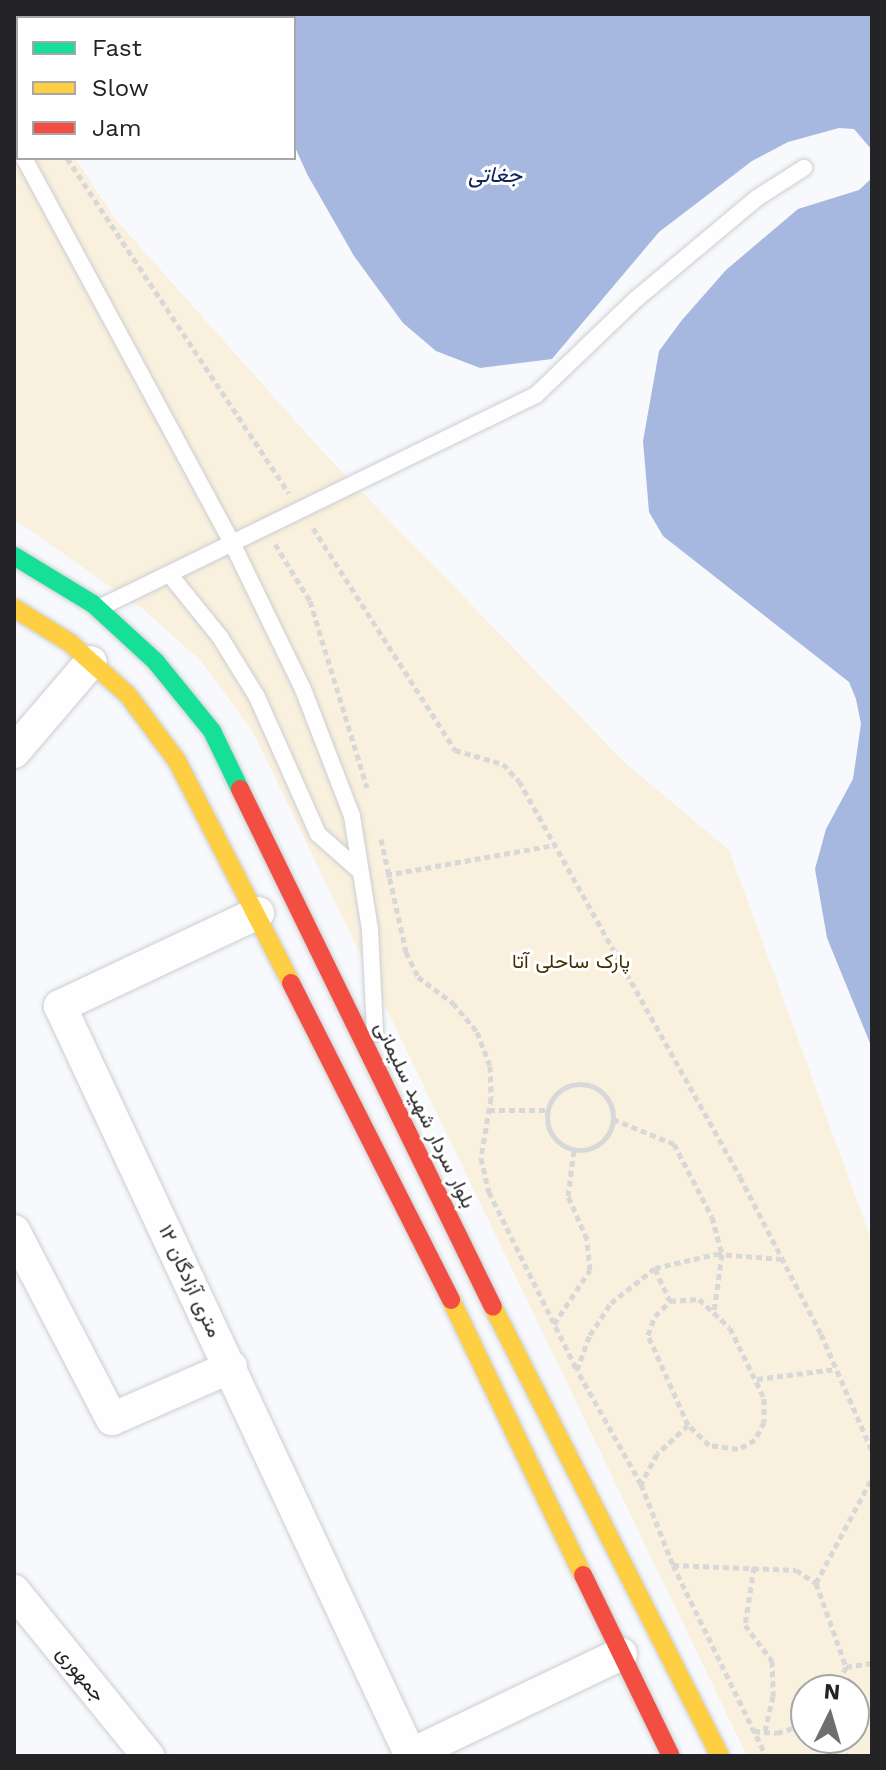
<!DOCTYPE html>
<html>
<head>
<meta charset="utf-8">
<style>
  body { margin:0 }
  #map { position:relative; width:886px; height:1770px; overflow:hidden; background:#f7f9fc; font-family:"Work Sans",Vazirmatn,sans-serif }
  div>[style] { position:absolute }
  .green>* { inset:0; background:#faf0de }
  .water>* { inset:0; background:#a6b8df }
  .path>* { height:5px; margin-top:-2.5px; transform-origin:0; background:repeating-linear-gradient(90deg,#d8d8d8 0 6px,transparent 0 10px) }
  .path>.ring { margin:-2.5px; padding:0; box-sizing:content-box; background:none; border:5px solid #d8d8d8; border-radius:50% }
  .roads { filter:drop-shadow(0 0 2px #ccced0) drop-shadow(0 0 2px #ccced0) }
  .lane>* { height:16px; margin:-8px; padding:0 8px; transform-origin:8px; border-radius:8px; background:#fefeff }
  .street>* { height:32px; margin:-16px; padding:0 16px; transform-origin:16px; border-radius:16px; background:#fefeff }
  .fast>* { height:18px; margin:-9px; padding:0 9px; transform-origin:9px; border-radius:9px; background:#16e098 }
  .slow>* { height:18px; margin:-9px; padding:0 9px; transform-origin:9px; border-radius:9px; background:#ffcf43 }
  .jam>* { height:18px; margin:-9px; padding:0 9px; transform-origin:9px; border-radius:9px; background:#f24e42 }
  span { translate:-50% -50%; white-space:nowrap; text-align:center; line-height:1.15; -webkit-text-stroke:6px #fff; paint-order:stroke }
  .park-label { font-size:20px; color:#452e00 }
  .street-label { font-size:20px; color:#242426 }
  .water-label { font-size:22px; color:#0f2261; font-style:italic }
  .frame { position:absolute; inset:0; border:16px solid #242426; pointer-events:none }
  .legend { position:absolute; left:16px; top:16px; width:280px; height:144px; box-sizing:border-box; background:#fff; border:2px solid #a7a7a8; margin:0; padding:10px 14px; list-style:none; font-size:24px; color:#242426 }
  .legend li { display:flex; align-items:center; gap:16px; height:40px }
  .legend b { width:40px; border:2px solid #a7a7a8 }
  .north { position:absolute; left:790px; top:1674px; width:80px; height:80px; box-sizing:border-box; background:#fff; border:2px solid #a7a7a8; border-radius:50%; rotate:5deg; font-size:22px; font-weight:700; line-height:32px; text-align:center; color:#242426 }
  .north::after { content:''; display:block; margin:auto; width:28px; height:36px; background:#6e6f71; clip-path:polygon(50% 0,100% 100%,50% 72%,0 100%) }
</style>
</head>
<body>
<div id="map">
  <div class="green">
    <div style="clip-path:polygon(evenodd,14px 65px,18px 158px,75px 158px,116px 220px,323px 452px,624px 762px,729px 850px,872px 1242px,872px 1756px,747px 1756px,253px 732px,200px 660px,144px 610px,14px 519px,14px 65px,806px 1690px,854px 1690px,854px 1738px,806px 1738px,806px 1690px)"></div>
  </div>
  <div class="water">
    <div style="clip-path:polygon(235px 14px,872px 14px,872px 150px,854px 129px,839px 128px,788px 142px,752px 161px,659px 232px,552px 359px,480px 368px,436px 351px,403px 323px,354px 256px,307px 174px,294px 145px,294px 18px)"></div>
    <div style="clip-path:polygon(872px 178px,872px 1048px,827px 938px,815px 869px,826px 829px,853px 779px,861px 724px,856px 699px,849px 682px,663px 536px,649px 512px,643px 441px,659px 351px,682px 320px,726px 270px,798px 209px,859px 190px)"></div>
  </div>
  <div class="path">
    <div style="left:67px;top:158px;width:402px;rotate:56.5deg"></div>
    <div style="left:313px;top:528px;width:264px;rotate:57.4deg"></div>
    <div style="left:455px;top:750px;width:50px;rotate:16.3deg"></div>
    <div style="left:503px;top:764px;width:23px;rotate:47deg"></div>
    <div style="left:519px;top:781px;width:453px;rotate:60.8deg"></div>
    <div style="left:740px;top:1177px;width:177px;rotate:62.7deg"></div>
    <div style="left:821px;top:1334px;width:128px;rotate:66.4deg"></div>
    <div style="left:275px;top:544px;width:67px;rotate:58.4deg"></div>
    <div style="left:310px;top:601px;width:195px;rotate:73deg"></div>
    <div style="left:381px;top:839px;width:116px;rotate:77.5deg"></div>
    <div style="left:406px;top:952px;width:28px;rotate:64deg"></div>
    <div style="left:418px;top:977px;width:44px;rotate:36.6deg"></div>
    <div style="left:453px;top:1003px;width:38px;rotate:50deg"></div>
    <div style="left:477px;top:1032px;width:36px;rotate:69deg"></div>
    <div style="left:490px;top:1066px;width:32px;rotate:88deg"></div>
    <div style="left:491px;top:1098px;width:61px;rotate:99.5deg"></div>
    <div style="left:481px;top:1158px;width:35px;rotate:77deg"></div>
    <div style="left:489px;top:1192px;width:199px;rotate:63.7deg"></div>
    <div style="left:386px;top:875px;width:172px;rotate:-10.1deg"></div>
    <div class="ring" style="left:547px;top:1084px;width:61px;height:61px"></div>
    <div style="left:489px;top:1110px;width:58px"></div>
    <div style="left:613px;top:1119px;width:66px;rotate:22.3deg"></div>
    <div style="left:674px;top:1144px;width:82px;rotate:62.5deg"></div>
    <div style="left:712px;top:1217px;width:38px;rotate:75deg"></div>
    <div style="left:722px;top:1254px;width:59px;rotate:97.9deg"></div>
    <div style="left:655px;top:1269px;width:35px;rotate:65deg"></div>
    <div style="left:699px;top:1299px;width:42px;rotate:43.1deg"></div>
    <div style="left:730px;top:1328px;width:78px;rotate:64.1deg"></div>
    <div style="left:764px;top:1398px;width:24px;rotate:90deg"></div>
    <div style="left:764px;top:1422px;width:20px;rotate:117deg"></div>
    <div style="left:755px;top:1440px;width:19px;rotate:152deg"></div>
    <div style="left:738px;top:1449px;width:29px;rotate:-172deg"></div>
    <div style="left:709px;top:1445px;width:29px;rotate:-136deg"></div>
    <div style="left:688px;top:1425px;width:98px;rotate:-114deg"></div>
    <div style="left:648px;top:1335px;width:20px;rotate:-70deg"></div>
    <div style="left:655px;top:1316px;width:21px;rotate:-45deg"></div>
    <div style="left:670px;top:1301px;width:29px;rotate:-4deg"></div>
    <div style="left:554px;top:1324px;width:65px;rotate:-56.3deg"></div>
    <div style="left:590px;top:1270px;width:31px;rotate:-96deg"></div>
    <div style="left:587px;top:1239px;width:47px;rotate:-113.8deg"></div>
    <div style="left:568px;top:1196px;width:46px;rotate:-82.6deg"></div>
    <div style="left:757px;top:1379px;width:80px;rotate:-7.2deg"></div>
    <div style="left:688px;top:1425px;width:42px;rotate:136.9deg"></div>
    <div style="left:657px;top:1454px;width:34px;rotate:118deg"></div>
    <div style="left:641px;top:1484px;width:87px;rotate:68.4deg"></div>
    <div style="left:673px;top:1565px;width:212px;rotate:64deg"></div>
    <div style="left:641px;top:1484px;width:131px;rotate:-119.3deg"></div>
    <div style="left:577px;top:1370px;width:37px;rotate:-70deg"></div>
    <div style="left:590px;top:1335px;width:38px;rotate:-57deg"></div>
    <div style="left:611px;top:1303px;width:56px;rotate:-38.5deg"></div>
    <div style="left:655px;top:1268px;width:63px;rotate:-12.9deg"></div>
    <div style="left:716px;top:1254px;width:66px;rotate:4.3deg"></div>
    <div style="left:673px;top:1565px;width:123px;rotate:2.3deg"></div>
    <div style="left:796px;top:1570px;width:24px;rotate:33deg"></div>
    <div style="left:816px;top:1583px;width:89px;rotate:70.3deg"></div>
    <div style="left:754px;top:1567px;width:59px;rotate:98.8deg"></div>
    <div style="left:745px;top:1625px;width:45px;rotate:53.1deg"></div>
    <div style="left:772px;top:1661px;width:35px;rotate:88deg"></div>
    <div style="left:773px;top:1696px;width:35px;rotate:103deg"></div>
    <div style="left:816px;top:1583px;width:119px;rotate:-61.9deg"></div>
    <div style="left:834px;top:1690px;width:26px;rotate:-62deg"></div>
    <div style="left:846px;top:1667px;width:26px;rotate:-9deg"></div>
    <div style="left:754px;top:1731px;width:23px;rotate:5deg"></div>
    <div style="left:777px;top:1733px;width:30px;rotate:-17deg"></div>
    <div style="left:833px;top:1738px;width:23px;rotate:52deg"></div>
  </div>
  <div class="roads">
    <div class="lane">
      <div style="left:14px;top:139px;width:9px;rotate:63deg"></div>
      <div style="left:24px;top:158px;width:440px;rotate:61.6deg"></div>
      <div style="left:233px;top:545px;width:160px;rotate:64.1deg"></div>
      <div style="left:303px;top:689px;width:136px;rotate:68.9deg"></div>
      <div style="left:352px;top:816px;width:115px;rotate:81deg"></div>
      <div style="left:370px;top:930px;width:103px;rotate:87.2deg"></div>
      <div style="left:170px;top:575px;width:80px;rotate:51.1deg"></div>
      <div style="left:220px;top:637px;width:70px;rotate:58.3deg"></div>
      <div style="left:257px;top:697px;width:150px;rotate:66deg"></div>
      <div style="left:318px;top:834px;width:57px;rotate:41.5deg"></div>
      <div style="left:99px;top:608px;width:486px;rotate:-26deg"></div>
      <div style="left:536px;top:395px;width:137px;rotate:-43.8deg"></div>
      <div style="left:635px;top:300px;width:159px;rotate:-39.9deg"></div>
      <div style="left:757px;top:198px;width:56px;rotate:-32.6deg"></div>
    </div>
    <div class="street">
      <div style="left:14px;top:752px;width:118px;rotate:-49.5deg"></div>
      <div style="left:258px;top:913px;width:219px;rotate:154.8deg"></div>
      <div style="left:60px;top:1006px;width:828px;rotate:64.92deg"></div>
      <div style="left:14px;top:1231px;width:212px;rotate:62.5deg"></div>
      <div style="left:112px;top:1419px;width:130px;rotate:-23.6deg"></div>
      <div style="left:14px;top:1591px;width:213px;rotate:50.9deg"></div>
      <div style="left:410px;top:1755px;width:234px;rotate:-25.6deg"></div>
    </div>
    <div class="fast">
      <div style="left:14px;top:556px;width:92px;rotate:31.3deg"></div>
      <div style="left:93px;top:604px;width:86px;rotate:42.6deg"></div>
      <div style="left:156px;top:662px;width:89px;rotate:50.9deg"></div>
      <div style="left:212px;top:731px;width:64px;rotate:64.2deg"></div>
    </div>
    <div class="slow">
      <div style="left:14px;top:608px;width:66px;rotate:32deg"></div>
      <div style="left:70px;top:643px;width:78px;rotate:41.9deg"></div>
      <div style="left:128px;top:695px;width:82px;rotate:53.4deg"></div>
      <div style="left:177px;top:761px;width:250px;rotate:62.8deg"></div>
      <div style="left:451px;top:1300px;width:305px;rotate:64.4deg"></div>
      <div style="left:493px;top:1307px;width:503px;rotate:63.18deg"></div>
    </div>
    <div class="jam">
      <div style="left:240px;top:789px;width:576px;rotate:63.97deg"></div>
      <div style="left:291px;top:983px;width:355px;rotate:63.2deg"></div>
      <div style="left:583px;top:1575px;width:201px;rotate:64.1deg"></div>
    </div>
  </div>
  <div class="park-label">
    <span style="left:571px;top:961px">پارک ساحلی آتا</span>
  </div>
  <div class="street-label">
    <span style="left:425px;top:1115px;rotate:64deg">بلوار سردار شهید سلیمانی</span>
    <span style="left:190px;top:1281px;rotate:65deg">۱۲ متری آزادگان</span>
    <span style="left:81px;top:1674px;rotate:51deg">جمهوری</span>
  </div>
  <div class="water-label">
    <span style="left:495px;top:175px">جغاتی</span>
  </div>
  <div class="frame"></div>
  <ul class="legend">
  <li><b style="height:10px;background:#16e098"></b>Fast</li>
  <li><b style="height:10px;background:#ffcf43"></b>Slow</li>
  <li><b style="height:10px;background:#f24e42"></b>Jam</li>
  </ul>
  <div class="north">N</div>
</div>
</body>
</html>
